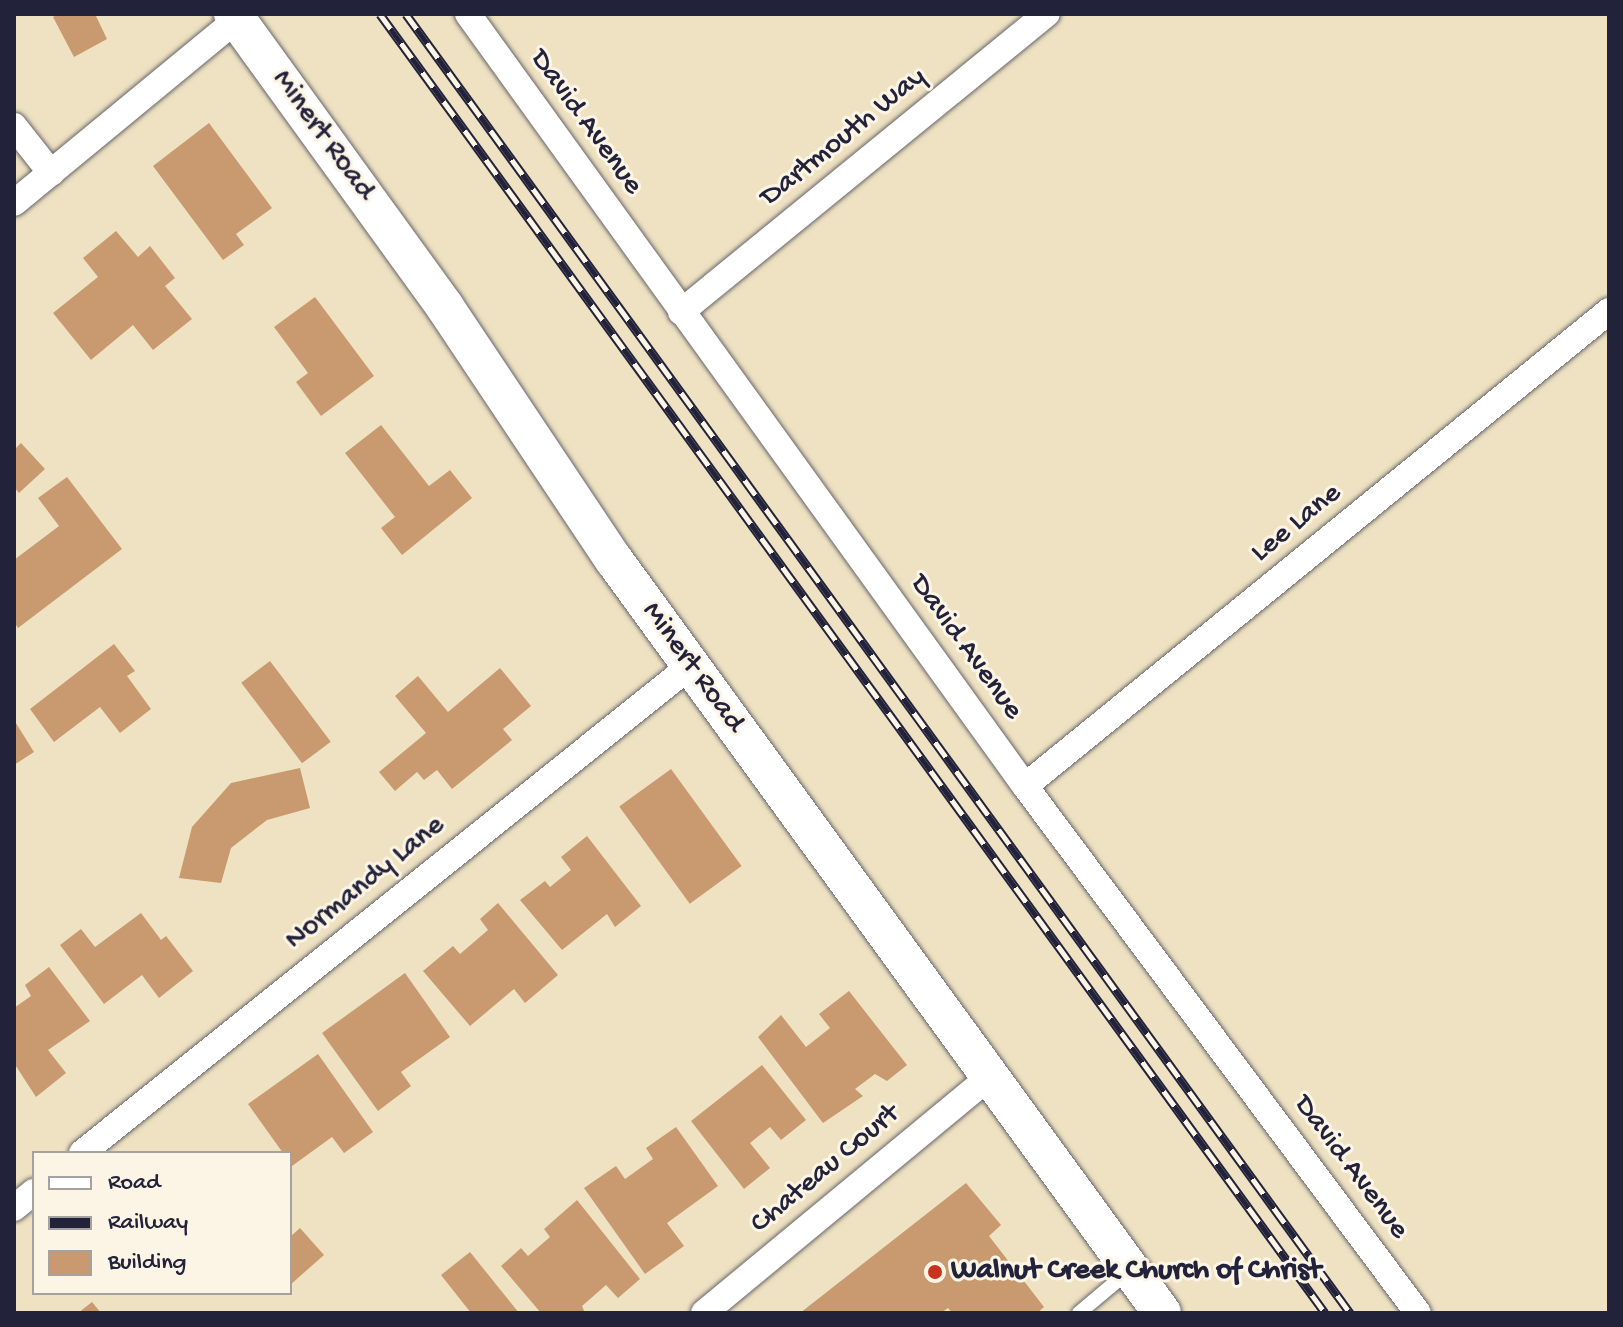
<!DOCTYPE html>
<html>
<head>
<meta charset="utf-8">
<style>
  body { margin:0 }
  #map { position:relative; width:1623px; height:1327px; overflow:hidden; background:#eee2c2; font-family:"Gochi Hand",sans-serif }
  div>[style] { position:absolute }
  .building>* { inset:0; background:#c99a70; transform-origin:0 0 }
  .roads { filter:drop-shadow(0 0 2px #69656a) drop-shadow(0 0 2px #69656a) }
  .lane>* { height:14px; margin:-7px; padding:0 7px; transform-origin:7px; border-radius:7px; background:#fff }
  .street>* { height:26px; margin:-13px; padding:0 13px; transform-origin:13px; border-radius:13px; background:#fff }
  .secondary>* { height:38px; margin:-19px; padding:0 19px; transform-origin:19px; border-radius:19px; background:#fff }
  .rail>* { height:9px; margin-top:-4.5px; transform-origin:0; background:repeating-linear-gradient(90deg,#fcf5e5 0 18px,#22223b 0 36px); box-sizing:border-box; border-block:2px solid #22223b }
  .dots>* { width:22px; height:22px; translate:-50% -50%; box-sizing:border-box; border:4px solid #fcf5e5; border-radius:50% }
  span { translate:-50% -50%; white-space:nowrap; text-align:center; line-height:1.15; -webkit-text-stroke:6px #fcf5e5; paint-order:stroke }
  .street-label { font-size:30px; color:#22223b }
  .poi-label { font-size:30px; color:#22223b; font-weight:700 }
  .left { translate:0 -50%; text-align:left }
  .frame { position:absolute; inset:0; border:16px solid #22223b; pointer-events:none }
  .legend { position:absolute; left:32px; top:1151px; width:260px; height:144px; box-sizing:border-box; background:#fcf5e5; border:2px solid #a5a1a1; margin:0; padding:10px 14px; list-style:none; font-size:24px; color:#22223b }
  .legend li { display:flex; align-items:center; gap:16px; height:40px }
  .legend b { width:40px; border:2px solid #a5a1a1 }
</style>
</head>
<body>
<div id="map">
  <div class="building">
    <div style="clip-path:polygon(58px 14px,95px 14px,107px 39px,74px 57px,53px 17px)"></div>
    <div style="clip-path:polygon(209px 123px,272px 208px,236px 234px,244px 245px,223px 260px,153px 166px)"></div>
    <div style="clip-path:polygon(116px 231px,138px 257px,150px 246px,175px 278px,165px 286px,192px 319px,153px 350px,133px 325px,91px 360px,53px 313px,98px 277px,83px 258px)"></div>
    <div style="clip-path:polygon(315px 297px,374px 376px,321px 416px,296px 382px,308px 373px,274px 327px)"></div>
    <div style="clip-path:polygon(381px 425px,429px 486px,450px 470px,472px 498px,402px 555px,381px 528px,395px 517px,345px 453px)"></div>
    <div style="clip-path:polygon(21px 443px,45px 469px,19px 493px,14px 487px,14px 450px)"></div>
    <div style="clip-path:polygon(67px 477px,122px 549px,18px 628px,14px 622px,14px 560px,59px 526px,38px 498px)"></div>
    <div style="clip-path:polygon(114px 644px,135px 671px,127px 676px,151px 709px,120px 733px,100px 707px,54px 742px,30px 709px)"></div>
    <div style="left:270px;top:661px;width:101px;height:36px;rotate:53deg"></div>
    <div style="clip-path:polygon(500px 668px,531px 706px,503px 729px,512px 740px,452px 789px,437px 770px,424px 780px,417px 772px,395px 791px,379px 772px,426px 733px,395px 696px,418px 676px,448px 712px)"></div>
    <div style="clip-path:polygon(14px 720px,34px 752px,14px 765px)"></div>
    <div style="clip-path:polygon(300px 768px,310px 808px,267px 820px,231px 848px,221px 883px,179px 878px,192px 827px,231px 783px)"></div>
    <div style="left:671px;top:769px;width:120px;height:64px;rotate:54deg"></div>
    <div style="clip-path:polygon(587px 836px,641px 906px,615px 927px,607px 914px,562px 950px,520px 900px,545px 881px,550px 887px,571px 870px,561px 857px)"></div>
    <div style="clip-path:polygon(498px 903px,558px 975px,525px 1003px,514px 989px,470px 1026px,423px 971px,453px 946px,460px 954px,488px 930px,480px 919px)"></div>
    <div style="clip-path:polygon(141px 913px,161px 940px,166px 936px,193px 971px,159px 998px,142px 975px,104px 1004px,60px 945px,81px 929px,95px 947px)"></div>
    <div style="clip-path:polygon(49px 967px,90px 1021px,48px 1050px,66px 1073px,36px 1097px,14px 1063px,14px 1008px,31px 996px,25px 985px)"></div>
    <div style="clip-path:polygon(405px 973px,450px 1037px,401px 1072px,411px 1086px,378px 1111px,322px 1033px)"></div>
    <div style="clip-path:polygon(849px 991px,907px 1065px,887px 1081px,875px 1074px,855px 1089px,863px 1096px,823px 1123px,758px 1037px,781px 1015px,806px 1047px,830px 1028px,819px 1014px)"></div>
    <div style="clip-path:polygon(318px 1054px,373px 1132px,344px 1153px,332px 1137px,292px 1166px,290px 1153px,283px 1153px,248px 1104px)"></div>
    <div style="clip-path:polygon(762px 1065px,806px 1120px,781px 1140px,770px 1127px,750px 1143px,770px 1168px,744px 1189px,691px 1121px)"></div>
    <div style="clip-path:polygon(676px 1127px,718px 1186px,667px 1223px,684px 1246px,645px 1274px,584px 1188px,616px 1166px,625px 1179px,653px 1159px,646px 1148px)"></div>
    <div style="clip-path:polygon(966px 1183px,1001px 1225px,989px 1236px,1044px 1307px,1037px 1313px,952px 1313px,948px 1308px,941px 1313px,800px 1313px)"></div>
    <div style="clip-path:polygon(577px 1200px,640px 1279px,618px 1298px,606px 1285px,582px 1306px,585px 1313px,541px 1313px,501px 1266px,521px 1248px,528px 1256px,550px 1237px,544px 1229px)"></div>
    <div style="clip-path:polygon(300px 1228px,324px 1255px,290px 1285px,290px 1237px)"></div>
    <div style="clip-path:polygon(470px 1252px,519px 1313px,471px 1313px,441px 1275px)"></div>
    <div style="clip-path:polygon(92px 1302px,101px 1313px,78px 1313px)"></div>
  </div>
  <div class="roads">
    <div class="lane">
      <div style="left:1079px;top:1313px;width:67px;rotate:-40.1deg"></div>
    </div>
    <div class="street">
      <div style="left:468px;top:14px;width:952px;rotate:54.19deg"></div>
      <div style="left:1025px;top:786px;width:657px;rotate:53.29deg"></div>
      <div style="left:14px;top:126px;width:60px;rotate:51.8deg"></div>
      <div style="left:14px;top:203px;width:289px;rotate:-39.5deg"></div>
      <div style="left:681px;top:312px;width:472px;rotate:-39.2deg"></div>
      <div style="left:1025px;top:786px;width:753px;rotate:-39.12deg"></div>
      <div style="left:82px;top:1153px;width:779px;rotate:-38.69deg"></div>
      <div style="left:14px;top:1208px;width:26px;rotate:-39deg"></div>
      <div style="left:704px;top:1313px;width:371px;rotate:-39.6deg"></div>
    </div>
    <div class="secondary">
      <div style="left:233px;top:14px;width:362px;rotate:54.1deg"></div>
      <div style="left:445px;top:307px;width:304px;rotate:56.3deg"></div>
      <div style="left:614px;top:560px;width:931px;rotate:53.95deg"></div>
    </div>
  </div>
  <div class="rail">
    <div style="left:380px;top:14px;width:1606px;rotate:53.96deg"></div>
    <div style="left:406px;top:14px;width:1606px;rotate:53.99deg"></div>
  </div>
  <div class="dots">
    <div style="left:935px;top:1272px;background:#c8321e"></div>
  </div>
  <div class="street-label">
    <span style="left:585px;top:123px;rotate:54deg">David Avenue</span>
    <span style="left:322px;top:136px;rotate:54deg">Minert Road</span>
    <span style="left:844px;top:138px;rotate:-39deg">Dartmouth Way</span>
    <span style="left:1297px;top:524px;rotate:-39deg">Lee Lane</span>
    <span style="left:965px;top:648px;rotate:54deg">David Avenue</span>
    <span style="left:692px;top:668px;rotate:54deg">Minert Road</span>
    <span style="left:366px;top:884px;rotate:-39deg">Normandy Lane</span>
    <span style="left:1350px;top:1168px;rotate:53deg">David Avenue</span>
    <span style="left:826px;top:1170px;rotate:-40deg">Chateau Court</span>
  </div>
  <div class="poi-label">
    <span class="left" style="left:951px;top:1272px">Walnut Creek Church of Christ</span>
  </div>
  <div class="frame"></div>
  <ul class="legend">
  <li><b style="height:10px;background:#fff"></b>Road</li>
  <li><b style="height:10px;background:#22223b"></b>Railway</li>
  <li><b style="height:22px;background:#c99a70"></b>Building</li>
  </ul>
</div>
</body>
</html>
